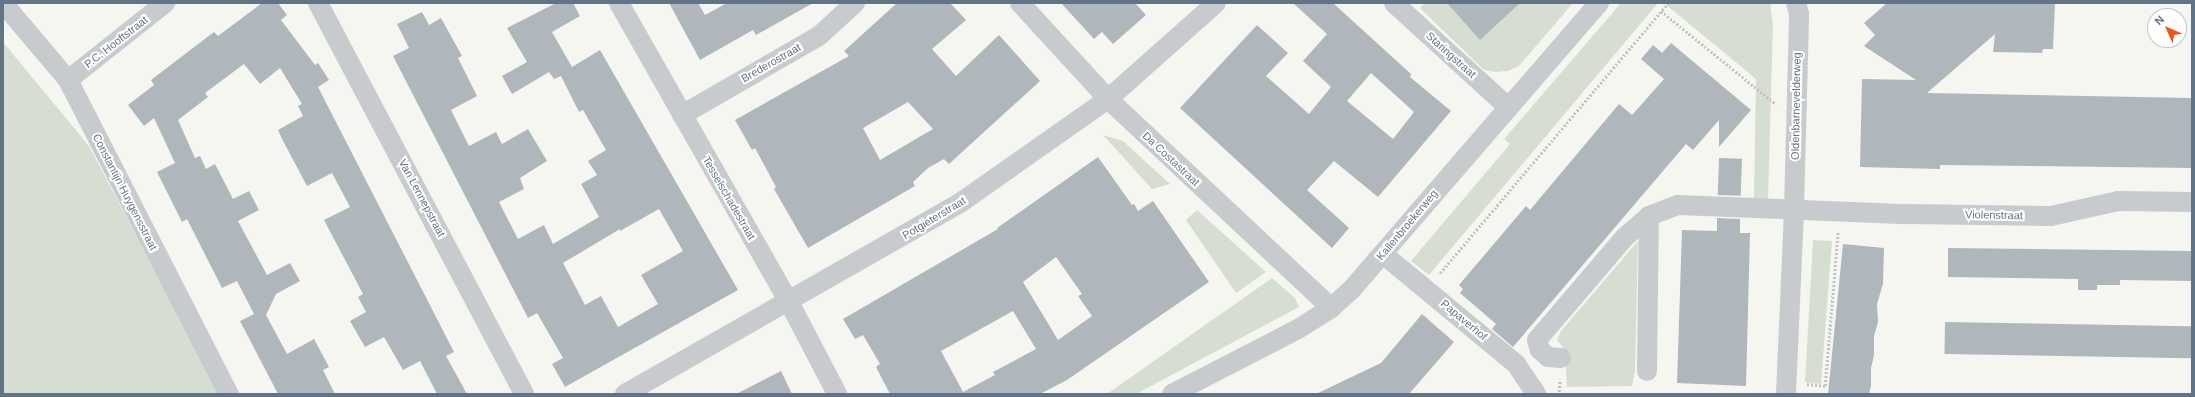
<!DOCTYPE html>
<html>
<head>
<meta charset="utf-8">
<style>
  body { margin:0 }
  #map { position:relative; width:2195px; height:397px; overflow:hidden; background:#f6f6f1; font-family:Helvetica,sans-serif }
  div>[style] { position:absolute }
  .green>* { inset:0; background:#d6ded2 }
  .building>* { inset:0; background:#afb7bd; transform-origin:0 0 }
  .path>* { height:2.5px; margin-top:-1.25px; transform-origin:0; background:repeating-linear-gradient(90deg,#c0c2c4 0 2px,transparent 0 4px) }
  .minor>* { height:20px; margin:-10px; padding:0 10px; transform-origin:10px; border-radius:10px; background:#c8cbce }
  span { translate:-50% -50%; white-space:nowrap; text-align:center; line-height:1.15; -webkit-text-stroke:4px #fff; paint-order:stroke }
  .street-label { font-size:11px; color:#627486 }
  .frame { position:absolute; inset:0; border:4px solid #627486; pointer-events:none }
  .north { position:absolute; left:2147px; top:8px; width:40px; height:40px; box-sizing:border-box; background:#fff; border:1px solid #c0c7cf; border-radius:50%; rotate:315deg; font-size:11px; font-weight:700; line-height:16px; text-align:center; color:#627486 }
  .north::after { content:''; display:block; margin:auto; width:14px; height:18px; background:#f55213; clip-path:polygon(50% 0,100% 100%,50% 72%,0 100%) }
</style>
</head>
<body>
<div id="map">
  <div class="green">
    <div style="clip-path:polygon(1425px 3px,1573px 3px,1519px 66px,1508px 71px,1496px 72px,1484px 70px,1420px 8px)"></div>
    <div style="clip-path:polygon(1621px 3px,1658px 3px,1429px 275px,1411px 261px,1510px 144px,1504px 139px)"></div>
    <div style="clip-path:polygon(1664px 3px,1770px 3px,1773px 24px,1768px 199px,1754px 198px,1756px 79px)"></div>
    <div style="clip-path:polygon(3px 42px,89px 146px,220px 394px,3px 394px)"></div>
    <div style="clip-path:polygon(1103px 135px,1123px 141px,1170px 184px,1152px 189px)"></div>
    <div style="clip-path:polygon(1197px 210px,1266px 272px,1236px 293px,1186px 220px)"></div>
    <div style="clip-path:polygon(1813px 240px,1832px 241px,1821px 384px,1805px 382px)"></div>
    <div style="clip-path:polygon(1638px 241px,1635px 371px,1632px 386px,1567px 387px,1565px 350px,1557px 340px,1561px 331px)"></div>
    <div style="clip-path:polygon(1272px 278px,1295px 298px,1299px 307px,1136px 394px,1107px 394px)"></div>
  </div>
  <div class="building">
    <div style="clip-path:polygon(262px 3px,278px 3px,287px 15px,281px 20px,315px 65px,318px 63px,329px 80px,318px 87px,454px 352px,446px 356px,467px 394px,437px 394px,420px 361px,403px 370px,384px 337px,365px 347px,350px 321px,366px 312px,358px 297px,363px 294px,324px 220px,350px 207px,332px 173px,307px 186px,282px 139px,278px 130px,303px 116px,298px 106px,302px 104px,280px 68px,260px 84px,244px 64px,205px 93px,208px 97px,178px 120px,195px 158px,200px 156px,206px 169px,215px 164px,233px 199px,249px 191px,259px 210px,238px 221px,267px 275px,290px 263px,300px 281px,276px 294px,266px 315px,287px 354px,314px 339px,329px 367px,323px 370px,335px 394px,278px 394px,240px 321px,254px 314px,237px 281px,222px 288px,187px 219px,182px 222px,157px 172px,175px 163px,154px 118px,144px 126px,128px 105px,154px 85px,151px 80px,206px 38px,214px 32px,218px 36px)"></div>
    <div style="clip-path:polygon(evenodd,556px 3px,573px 3px,580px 16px,552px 32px,572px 67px,600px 50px,738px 290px,565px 387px,552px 364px,563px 358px,537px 313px,528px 318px,393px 56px,409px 48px,397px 24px,422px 12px,429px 25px,441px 18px,462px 56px,458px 58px,477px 96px,451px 110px,469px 146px,496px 132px,502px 144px,528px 129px,547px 161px,520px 178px,524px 189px,499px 202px,518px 239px,544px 225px,553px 244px,599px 217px,581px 184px,597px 175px,588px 161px,606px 150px,583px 110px,579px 112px,561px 76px,554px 79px,549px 72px,512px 94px,502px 76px,527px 62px,507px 28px,556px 3px,659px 209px,683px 251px,641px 275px,658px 304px,618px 327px,601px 296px,585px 305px,563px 263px,620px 229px,620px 231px,659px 209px)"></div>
    <div style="clip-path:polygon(669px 3px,698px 3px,705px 15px,727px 3px,813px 3px,756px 35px,753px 30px,700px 60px)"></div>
    <div style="clip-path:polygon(evenodd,897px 3px,950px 3px,966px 20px,932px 49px,956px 76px,999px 35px,1040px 81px,949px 164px,944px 159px,928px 168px,913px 182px,915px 186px,808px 248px,774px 189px,776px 187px,755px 148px,752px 150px,735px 120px,849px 56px,844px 51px,897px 3px,908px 102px,933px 129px,880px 160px,863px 128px,908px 102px)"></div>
    <div style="clip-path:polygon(1061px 3px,1135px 3px,1146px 15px,1113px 44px,1102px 32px,1094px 39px)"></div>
    <div style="clip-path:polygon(evenodd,1293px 3px,1333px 3px,1411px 74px,1410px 77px,1451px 111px,1378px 197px,1334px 161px,1307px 190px,1349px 228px,1332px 248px,1180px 108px,1257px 25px,1288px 53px,1266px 76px,1309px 114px,1331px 87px,1303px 61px,1327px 34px,1293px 3px,1371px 73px,1414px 112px,1393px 139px,1347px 101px,1371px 73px)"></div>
    <div style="clip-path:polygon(1447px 3px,1520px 3px,1480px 40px)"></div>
    <div style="clip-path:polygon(1887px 3px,2055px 3px,2053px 49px,2043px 49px,2042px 53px,1993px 52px,1995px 34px,1927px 93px,2192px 98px,2192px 168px,1940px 165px,1940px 169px,1860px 167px,1862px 79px,1916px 80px,1864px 46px,1875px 35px,1864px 23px)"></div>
    <div style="clip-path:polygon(1671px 43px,1751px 110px,1719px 147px,1719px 120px,1693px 150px,1686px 144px,1513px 347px,1492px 329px,1496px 324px,1460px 293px,1463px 289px,1459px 285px,1526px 206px,1530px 210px,1619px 104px,1632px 115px,1664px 79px,1641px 59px,1653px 45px,1662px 53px)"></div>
    <div style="clip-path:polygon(evenodd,1098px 157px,1132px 205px,1134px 204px,1138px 211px,1153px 201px,1209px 282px,1067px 380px,1040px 394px,890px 394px,876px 367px,880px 364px,863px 335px,855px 339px,843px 319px,998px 229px,997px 228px,1098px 157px,1056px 257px,1082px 294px,1078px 296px,1092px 316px,1058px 340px,1023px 282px,1056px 257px,1098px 157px,1013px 311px,1036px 349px,993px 372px,995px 375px,963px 392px,941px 351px,1013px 311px)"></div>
    <div style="left:1719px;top:158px;width:23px;height:37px;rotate:2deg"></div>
    <div style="clip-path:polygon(1717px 218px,1740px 219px,1740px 233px,1750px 233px,1746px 386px,1677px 383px,1682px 230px,1717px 231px)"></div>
    <div style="clip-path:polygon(1843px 244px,1884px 248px,1883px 284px,1877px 304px,1878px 322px,1874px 336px,1874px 355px,1871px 368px,1871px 386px,1869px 394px,1828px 394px)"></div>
    <div style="clip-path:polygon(1948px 248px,2192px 251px,2192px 281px,2120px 280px,2120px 285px,2097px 285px,2097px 290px,2078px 290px,2078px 279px,1948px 277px)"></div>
    <div style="clip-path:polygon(1422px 314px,1454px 342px,1409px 394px,1316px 394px,1381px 363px)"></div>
    <div style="left:1945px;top:322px;width:247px;height:32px;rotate:1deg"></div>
    <div style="clip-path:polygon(781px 371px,792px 394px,736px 394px)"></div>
  </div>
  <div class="path">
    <div style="left:1661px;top:11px;width:148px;rotate:39deg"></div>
    <div style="left:1440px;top:273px;width:353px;rotate:-49.8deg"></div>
    <div style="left:1807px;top:384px;width:18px;rotate:6deg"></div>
    <div style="left:1825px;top:386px;width:155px;rotate:-85.2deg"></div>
    <div style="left:1559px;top:392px;width:13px;rotate:-86deg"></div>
  </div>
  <div class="minor">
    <div style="left:3px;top:3px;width:101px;rotate:49.8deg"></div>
    <div style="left:68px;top:80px;width:353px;rotate:62.9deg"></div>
    <div style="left:318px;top:3px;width:442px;rotate:62.2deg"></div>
    <div style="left:619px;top:3px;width:344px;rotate:60.4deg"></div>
    <div style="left:789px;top:302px;width:104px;rotate:62.4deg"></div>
    <div style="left:1020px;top:3px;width:130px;rotate:47.5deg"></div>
    <div style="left:1108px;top:99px;width:306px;rotate:43.1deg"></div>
    <div style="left:1394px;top:3px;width:154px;rotate:42.4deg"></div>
    <div style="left:68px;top:80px;width:124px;rotate:-38.4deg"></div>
    <div style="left:682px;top:115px;width:158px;rotate:-30deg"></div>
    <div style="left:819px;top:36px;width:49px;rotate:-42.5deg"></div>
    <div style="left:1383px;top:254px;width:173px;rotate:39.6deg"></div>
    <div style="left:1516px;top:364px;width:36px;rotate:56deg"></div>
    <div style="left:1561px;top:358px;width:13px;rotate:-176deg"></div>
    <div style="left:1548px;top:357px;width:11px;rotate:-139deg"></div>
    <div style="left:1540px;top:350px;width:10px;rotate:-107deg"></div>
    <div style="left:1537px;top:340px;width:135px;rotate:-49.5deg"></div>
    <div style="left:1625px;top:237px;width:32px;rotate:-41deg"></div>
    <div style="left:1647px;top:371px;width:155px;rotate:-89.3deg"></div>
    <div style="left:1649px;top:216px;width:31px;rotate:-21deg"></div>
    <div style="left:1678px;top:205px;width:229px;rotate:2.3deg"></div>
    <div style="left:1907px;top:214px;width:144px;rotate:0.8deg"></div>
    <div style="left:2051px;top:216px;width:69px;rotate:-12.6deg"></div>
    <div style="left:2118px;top:201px;width:74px;rotate:0.8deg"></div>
    <div style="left:625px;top:394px;width:386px;rotate:-29.7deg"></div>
    <div style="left:960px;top:203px;width:181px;rotate:-35.1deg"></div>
    <div style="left:1108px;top:99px;width:144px;rotate:-41.6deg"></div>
    <div style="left:1172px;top:394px;width:142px;rotate:-27.3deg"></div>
    <div style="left:1298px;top:329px;width:39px;rotate:-32deg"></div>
    <div style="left:1331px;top:308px;width:28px;rotate:-42deg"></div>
    <div style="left:1352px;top:289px;width:378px;rotate:-49.2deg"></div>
    <div style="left:1786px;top:394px;width:185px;rotate:-87.5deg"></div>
    <div style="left:1794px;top:209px;width:195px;rotate:-88.5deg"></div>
    <div style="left:1799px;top:14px;width:11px;rotate:-105deg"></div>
  </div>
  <div class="street-label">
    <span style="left:116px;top:42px;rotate:-38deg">P.C. Hooftstraat</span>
    <span style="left:1451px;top:55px;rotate:42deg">Staringstraat</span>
    <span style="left:771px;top:63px;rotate:-30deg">Brederostraat</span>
    <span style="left:1796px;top:106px;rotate:-89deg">Oldenbarnevelderweg</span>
    <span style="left:1171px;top:159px;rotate:43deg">Da Costastraat</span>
    <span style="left:125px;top:192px;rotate:63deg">Constantijn Huygensstraat</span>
    <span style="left:422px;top:198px;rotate:62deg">Van Lennepstraat</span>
    <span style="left:729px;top:198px;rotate:60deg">Tesselschadestraat</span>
    <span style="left:1994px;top:215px;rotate:1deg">Violenstraat</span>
    <span style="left:934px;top:218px;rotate:-31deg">Potgieterstraat</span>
    <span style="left:1407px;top:225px;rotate:-50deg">Kallenbroekerweg</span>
    <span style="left:1464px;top:320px;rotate:40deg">Papaverhof</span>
  </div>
  <div class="frame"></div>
  <div class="north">N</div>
</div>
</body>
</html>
